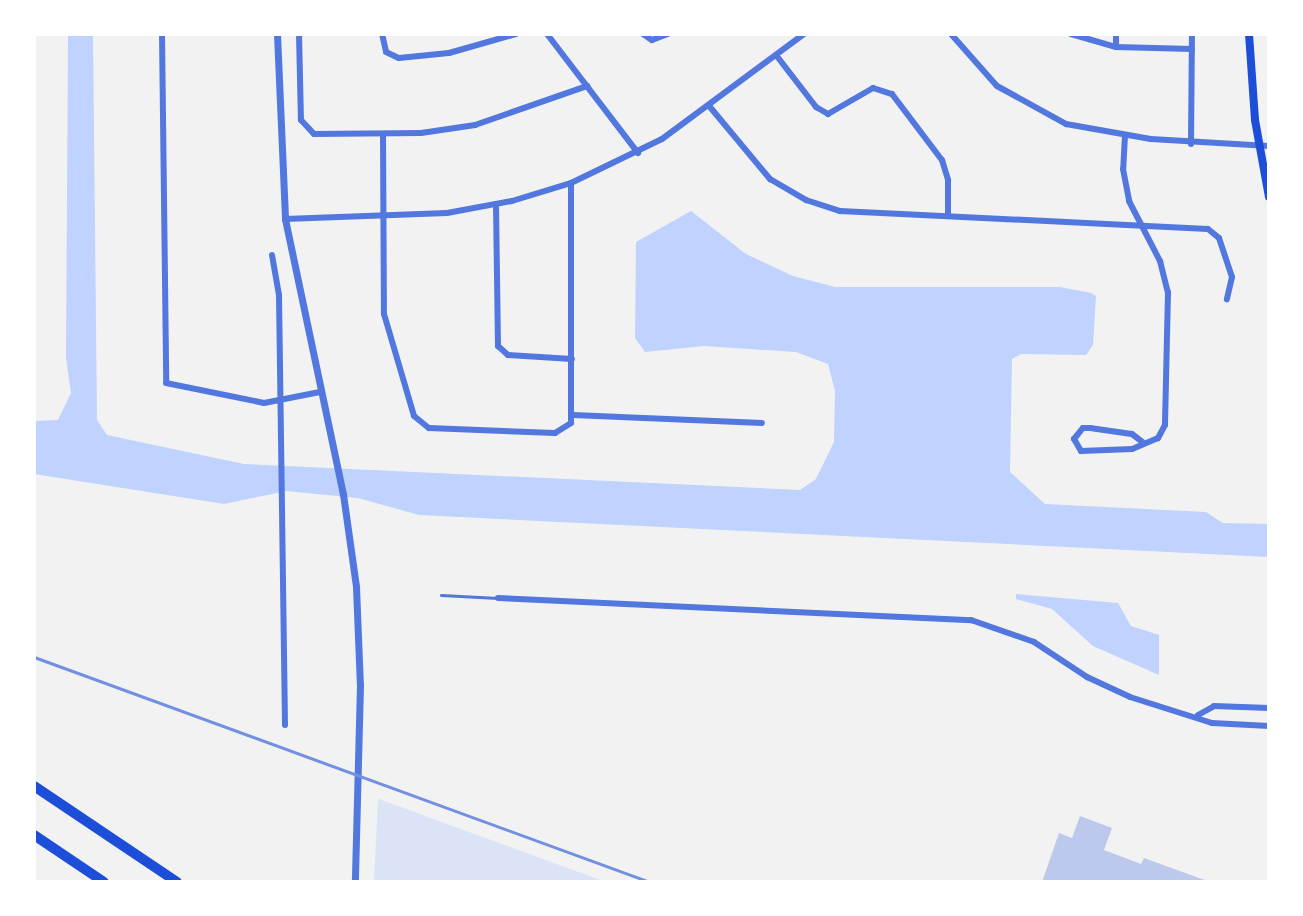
<!DOCTYPE html>
<html>
<head>
<meta charset="utf-8">
<style>
  body { margin:0 }
  #map { position:relative; width:1303px; height:916px; overflow:hidden; background:#f2f2f2; font-family:Figtree,sans-serif }
  div>[style] { position:absolute }
  .green>* { inset:0; background:#dbe4f7 }
  .water>* { inset:0; background:#bfd3fe }
  .building>* { inset:0; background:#bdc9ec }
  .service>* { height:3px; margin:-1.5px; padding:0 1.5px; transform-origin:1.5px; border-radius:1.5px; background:#5277de }
  .minor>* { height:6px; margin:-3px; padding:0 3px; transform-origin:3px; border-radius:3px; background:#5277de }
  .tertiary>* { height:7px; margin:-3.5px; padding:0 3.5px; transform-origin:3.5px; border-radius:3.5px; background:#5277de }
  .secondary>* { height:8px; margin:-4px; padding:0 4px; transform-origin:4px; border-radius:4px; background:#1d4ed8 }
  .motorway>* { height:10px; margin:-5px; padding:0 5px; transform-origin:5px; border-radius:5px; background:#1d4ed8 }
  .rail>* { height:3px; margin:-1.5px; padding:0 1.5px; transform-origin:1.5px; border-radius:1.5px; background:#7290e2 }
  span { translate:-50% -50%; white-space:nowrap; text-align:center; line-height:1.15; -webkit-text-stroke:7px #fff; paint-order:stroke }
  .frame { position:absolute; inset:0; border:36px solid #fff; pointer-events:none }
</style>
</head>
<body>
<div id="map">
  <div class="green">
    <div style="clip-path:polygon(378px 798px,379px 799px,606px 882px,374px 882px)"></div>
  </div>
  <div class="water">
    <div style="clip-path:polygon(68px 34px,93px 34px,97px 420px,107px 435px,244px 464px,800px 490px,816px 479px,834px 442px,835px 391px,828px 364px,796px 352px,704px 346px,645px 352px,635px 338px,636px 242px,691px 211px,746px 254px,793px 276px,835px 287px,1060px 287px,1091px 293px,1096px 296px,1093px 345px,1086px 355px,1021px 354px,1012px 359px,1010px 472px,1045px 504px,1206px 512px,1223px 523px,1269px 524px,1269px 557px,419px 515px,358px 498px,286px 491px,224px 504px,34px 474px,34px 421px,58px 420px,71px 393px,66px 358px)"></div>
    <div style="clip-path:polygon(1016px 594px,1118px 603px,1131px 626px,1159px 635px,1159px 675px,1093px 646px,1052px 609px,1016px 599px)"></div>
  </div>
  <div class="building">
    <div style="clip-path:polygon(1080px 816px,1112px 828px,1104px 850px,1141px 864px,1144px 858px,1210px 882px,1042px 882px,1059px 833px,1072px 838px)"></div>
  </div>
  <div class="service">
    <div style="left:441px;top:595px;width:57px;rotate:3deg"></div>
  </div>
  <div class="minor">
    <div style="left:162px;top:34px;width:349px;rotate:89.3deg"></div>
    <div style="left:166px;top:383px;width:100px;rotate:11.5deg"></div>
    <div style="left:264px;top:403px;width:57px;rotate:-11.1deg"></div>
    <div style="left:299px;top:34px;width:86px;rotate:88.7deg"></div>
    <div style="left:301px;top:120px;width:19px;rotate:47deg"></div>
    <div style="left:314px;top:134px;width:107px;rotate:-0.5deg"></div>
    <div style="left:421px;top:133px;width:55px;rotate:-8.4deg"></div>
    <div style="left:475px;top:125px;width:119px;rotate:-19.2deg"></div>
    <div style="left:382px;top:34px;width:18px;rotate:77deg"></div>
    <div style="left:386px;top:52px;width:14px;rotate:25deg"></div>
    <div style="left:399px;top:58px;width:50px;rotate:-5.7deg"></div>
    <div style="left:449px;top:53px;width:70px;rotate:-15.8deg"></div>
    <div style="left:547px;top:34px;width:150px;rotate:52.6deg"></div>
    <div style="left:643px;top:34px;width:11px;rotate:34deg"></div>
    <div style="left:652px;top:40px;width:17px;rotate:-21deg"></div>
    <div style="left:951px;top:34px;width:69px;rotate:48.5deg"></div>
    <div style="left:997px;top:86px;width:79px;rotate:28.8deg"></div>
    <div style="left:1066px;top:124px;width:86px;rotate:10deg"></div>
    <div style="left:1151px;top:139px;width:118px;rotate:3.4deg"></div>
    <div style="left:1071px;top:34px;width:47px;rotate:16.1deg"></div>
    <div style="left:1116px;top:47px;width:76px;rotate:1.5deg"></div>
    <div style="left:1116px;top:47px;width:13px;rotate:-90deg"></div>
    <div style="left:776px;top:55px;width:66px;rotate:52.4deg"></div>
    <div style="left:816px;top:107px;width:14px;rotate:30deg"></div>
    <div style="left:828px;top:114px;width:52px;rotate:-30deg"></div>
    <div style="left:873px;top:88px;width:20px;rotate:18deg"></div>
    <div style="left:892px;top:94px;width:83px;rotate:52.9deg"></div>
    <div style="left:942px;top:160px;width:21px;rotate:73deg"></div>
    <div style="left:948px;top:180px;width:36px;rotate:90deg"></div>
    <div style="left:710px;top:107px;width:94px;rotate:50.2deg"></div>
    <div style="left:770px;top:179px;width:42px;rotate:30.3deg"></div>
    <div style="left:806px;top:200px;width:36px;rotate:18deg"></div>
    <div style="left:840px;top:211px;width:368px;rotate:2.8deg"></div>
    <div style="left:1208px;top:229px;width:14px;rotate:39deg"></div>
    <div style="left:1219px;top:238px;width:41px;rotate:71.6deg"></div>
    <div style="left:1232px;top:277px;width:23px;rotate:103deg"></div>
    <div style="left:383px;top:134px;width:180px;rotate:89.7deg"></div>
    <div style="left:384px;top:314px;width:106px;rotate:73.6deg"></div>
    <div style="left:414px;top:416px;width:19px;rotate:39deg"></div>
    <div style="left:429px;top:428px;width:126px;rotate:2.3deg"></div>
    <div style="left:555px;top:433px;width:19px;rotate:-32deg"></div>
    <div style="left:571px;top:423px;width:240px;rotate:-90deg"></div>
    <div style="left:1125px;top:135px;width:34px;rotate:93deg"></div>
    <div style="left:1123px;top:169px;width:33px;rotate:79deg"></div>
    <div style="left:1129px;top:201px;width:68px;rotate:62.7deg"></div>
    <div style="left:1160px;top:261px;width:32px;rotate:76deg"></div>
    <div style="left:1168px;top:292px;width:133px;rotate:91.3deg"></div>
    <div style="left:1165px;top:425px;width:15px;rotate:118deg"></div>
    <div style="left:1158px;top:438px;width:28px;rotate:157deg"></div>
    <div style="left:1132px;top:449px;width:51px;rotate:177.8deg"></div>
    <div style="left:1081px;top:451px;width:14px;rotate:-120deg"></div>
    <div style="left:1074px;top:439px;width:14px;rotate:-51deg"></div>
    <div style="left:1083px;top:428px;width:7px"></div>
    <div style="left:1090px;top:428px;width:42px;rotate:8.1deg"></div>
    <div style="left:1132px;top:434px;width:15px;rotate:37deg"></div>
    <div style="left:1191px;top:144px;width:110px;rotate:-89.5deg"></div>
    <div style="left:496px;top:204px;width:142px;rotate:89.2deg"></div>
    <div style="left:498px;top:346px;width:13px;rotate:42deg"></div>
    <div style="left:508px;top:355px;width:64px;rotate:3.6deg"></div>
    <div style="left:285px;top:219px;width:162px;rotate:-2.1deg"></div>
    <div style="left:447px;top:213px;width:66px;rotate:-10.5deg"></div>
    <div style="left:512px;top:201px;width:62px;rotate:-17deg"></div>
    <div style="left:571px;top:183px;width:101px;rotate:-25.8deg"></div>
    <div style="left:662px;top:139px;width:177px;rotate:-36.5deg"></div>
    <div style="left:272px;top:255px;width:41px;rotate:80.1deg"></div>
    <div style="left:279px;top:295px;width:430px;rotate:89.2deg"></div>
    <div style="left:573px;top:415px;width:189px;rotate:2.4deg"></div>
    <div style="left:498px;top:598px;width:474px;rotate:2.7deg"></div>
    <div style="left:971px;top:620px;width:67px;rotate:19.2deg"></div>
    <div style="left:1034px;top:642px;width:64px;rotate:33.4deg"></div>
    <div style="left:1087px;top:677px;width:47px;rotate:24.9deg"></div>
    <div style="left:1130px;top:697px;width:86px;rotate:17.6deg"></div>
    <div style="left:1212px;top:723px;width:57px;rotate:3deg"></div>
    <div style="left:1198px;top:715px;width:18px;rotate:-29deg"></div>
    <div style="left:1214px;top:706px;width:55px;rotate:2.1deg"></div>
  </div>
  <div class="tertiary">
    <div style="left:277px;top:34px;width:185px;rotate:87.5deg"></div>
    <div style="left:285px;top:219px;width:281px;rotate:78.1deg"></div>
    <div style="left:343px;top:494px;width:94px;rotate:82deg"></div>
    <div style="left:356px;top:587px;width:98px;rotate:87.7deg"></div>
    <div style="left:360px;top:685px;width:197px;rotate:91.5deg"></div>
  </div>
  <div class="secondary">
    <div style="left:1249px;top:34px;width:86px;rotate:86deg"></div>
    <div style="left:1255px;top:120px;width:78px;rotate:79.7deg"></div>
  </div>
  <div class="motorway">
    <div style="left:34px;top:786px;width:172px;rotate:33.9deg"></div>
    <div style="left:34px;top:835px;width:84px;rotate:33.9deg"></div>
  </div>
  <div class="rail">
    <div style="left:34px;top:657px;width:656px;rotate:20.07deg"></div>
  </div>
  <div class="frame"></div>
</div>
</body>
</html>
